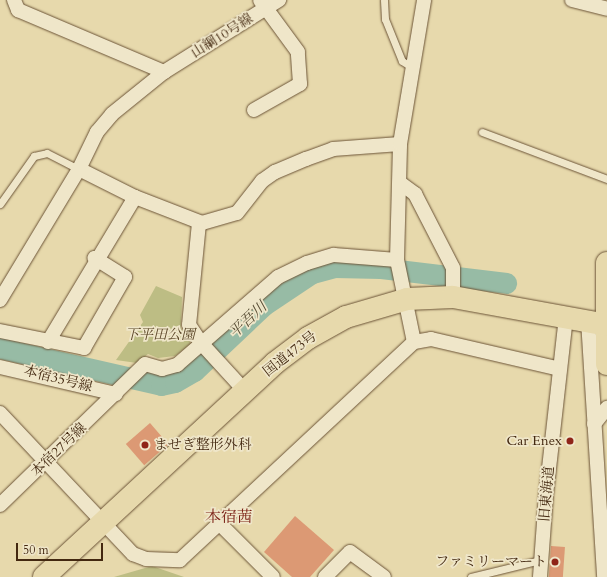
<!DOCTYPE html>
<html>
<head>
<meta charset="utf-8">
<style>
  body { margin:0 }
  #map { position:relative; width:607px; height:577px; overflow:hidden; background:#e7d9ac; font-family:Cardo,"Noto Serif JP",serif }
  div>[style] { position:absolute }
  .green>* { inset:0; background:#bdbd84 }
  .river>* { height:21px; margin:-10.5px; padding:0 10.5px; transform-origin:10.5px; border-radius:10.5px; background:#97bba5 }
  .building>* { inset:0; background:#dc9974; transform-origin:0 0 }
  .roads { filter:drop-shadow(0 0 1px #6c5437) drop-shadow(0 0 1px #6c5437) }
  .service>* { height:7px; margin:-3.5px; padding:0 3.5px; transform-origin:3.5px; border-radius:3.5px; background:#efe6c9 }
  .minor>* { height:14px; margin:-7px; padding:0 7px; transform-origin:7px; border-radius:7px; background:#efe6c9 }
  .trunk>* { height:22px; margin:-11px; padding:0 11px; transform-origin:11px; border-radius:11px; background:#e7d9ac }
  .dots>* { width:11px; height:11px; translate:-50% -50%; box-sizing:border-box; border:2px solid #efe6c9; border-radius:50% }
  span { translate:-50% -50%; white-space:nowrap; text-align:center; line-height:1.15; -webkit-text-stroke:3.5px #efe6c9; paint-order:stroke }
  .street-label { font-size:14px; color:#432810 }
  .park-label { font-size:14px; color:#5b4627; font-style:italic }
  .poi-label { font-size:14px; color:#432810 }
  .right { translate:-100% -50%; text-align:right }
  .left { translate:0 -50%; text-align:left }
  .water-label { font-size:15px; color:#584d35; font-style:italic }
  .quarter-label { font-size:16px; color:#7a1f14 }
  .scale { position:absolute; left:16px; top:543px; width:87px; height:18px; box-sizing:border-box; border:2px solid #432810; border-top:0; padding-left:5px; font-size:12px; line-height:14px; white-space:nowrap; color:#432810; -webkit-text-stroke:3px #efe6c9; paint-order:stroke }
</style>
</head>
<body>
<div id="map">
  <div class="green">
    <div style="clip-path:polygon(156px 286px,182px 297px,181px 328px,191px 344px,175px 356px,158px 358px,148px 354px,137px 363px,116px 360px,143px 322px,140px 315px)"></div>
    <div style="clip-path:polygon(152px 566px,184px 577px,114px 577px)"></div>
  </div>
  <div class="river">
    <div style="left:0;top:348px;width:165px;rotate:12.9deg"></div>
    <div style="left:161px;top:385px;width:14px;rotate:-12deg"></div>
    <div style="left:175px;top:382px;width:22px;rotate:-30deg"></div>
    <div style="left:194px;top:371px;width:96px;rotate:-43.3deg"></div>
    <div style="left:264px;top:305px;width:58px;rotate:-33.7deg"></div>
    <div style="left:312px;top:273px;width:23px;rotate:-15deg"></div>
    <div style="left:334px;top:267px;width:47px;rotate:1.2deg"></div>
    <div style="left:381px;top:268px;width:126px;rotate:6.8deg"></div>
  </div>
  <div class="building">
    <div style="left:150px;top:423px;width:28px;height:32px;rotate:49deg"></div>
    <div style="clip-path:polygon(295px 516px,334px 550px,310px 577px,292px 577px,264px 552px)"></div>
    <div style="left:551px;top:546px;width:14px;height:31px;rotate:4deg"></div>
  </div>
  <div class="roads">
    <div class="service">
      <div style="left:384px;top:0;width:19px;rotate:87deg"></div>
      <div style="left:385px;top:19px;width:45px;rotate:68deg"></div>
      <div style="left:402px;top:61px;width:13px;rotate:32deg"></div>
      <div style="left:482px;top:132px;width:134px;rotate:20.6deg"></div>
      <div style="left:0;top:204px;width:59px;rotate:-54.7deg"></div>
      <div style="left:34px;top:156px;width:13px;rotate:-13deg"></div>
      <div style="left:47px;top:153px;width:36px;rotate:27deg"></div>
      <div style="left:471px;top:577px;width:72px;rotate:-13.7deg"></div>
    </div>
    <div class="minor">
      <div style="left:14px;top:0;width:11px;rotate:68deg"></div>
      <div style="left:18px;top:10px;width:159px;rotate:23deg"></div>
      <div style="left:572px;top:0;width:36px;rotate:14deg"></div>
      <div style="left:254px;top:110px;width:53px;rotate:-29.5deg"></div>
      <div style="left:300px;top:84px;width:32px;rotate:-94deg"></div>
      <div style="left:298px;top:52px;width:64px;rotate:-126.2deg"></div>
      <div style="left:79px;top:169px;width:63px;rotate:26.6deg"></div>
      <div style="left:135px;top:197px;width:72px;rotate:21.2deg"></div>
      <div style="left:202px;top:223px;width:36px;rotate:-16deg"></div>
      <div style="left:237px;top:213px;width:41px;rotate:-52deg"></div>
      <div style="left:262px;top:181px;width:16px;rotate:-35deg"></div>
      <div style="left:275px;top:172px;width:34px;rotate:-23deg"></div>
      <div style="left:306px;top:159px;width:29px;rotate:-20deg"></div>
      <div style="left:333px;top:149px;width:67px;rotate:-4.3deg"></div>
      <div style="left:400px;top:183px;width:19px;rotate:36deg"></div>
      <div style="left:415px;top:194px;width:83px;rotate:62.8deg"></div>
      <div style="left:453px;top:268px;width:29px;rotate:90deg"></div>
      <div style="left:199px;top:223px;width:102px;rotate:95.6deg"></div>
      <div style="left:189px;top:325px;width:23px;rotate:56deg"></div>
      <div style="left:202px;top:344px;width:64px;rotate:47.5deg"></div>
      <div style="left:0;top:300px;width:153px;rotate:-58.9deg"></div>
      <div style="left:79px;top:169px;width:41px;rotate:-64.1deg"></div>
      <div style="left:97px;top:132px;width:23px;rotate:-50deg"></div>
      <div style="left:112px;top:114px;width:67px;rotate:-38.9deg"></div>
      <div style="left:164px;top:72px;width:136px;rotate:-32.1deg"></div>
      <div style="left:588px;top:320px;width:257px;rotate:86.4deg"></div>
      <div style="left:0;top:331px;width:86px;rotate:11.4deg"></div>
      <div style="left:84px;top:348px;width:82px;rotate:-60deg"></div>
      <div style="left:125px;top:277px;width:36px;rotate:-148deg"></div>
      <div style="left:48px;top:342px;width:169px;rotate:-59deg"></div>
      <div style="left:414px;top:342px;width:84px;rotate:-101.7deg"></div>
      <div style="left:397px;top:260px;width:116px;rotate:-88.5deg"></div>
      <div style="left:400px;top:144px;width:146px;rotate:-80.5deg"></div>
      <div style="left:0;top:367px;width:119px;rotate:13.1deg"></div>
      <div style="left:0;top:413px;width:194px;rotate:46.7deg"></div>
      <div style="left:133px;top:554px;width:14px;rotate:21deg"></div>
      <div style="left:146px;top:559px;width:34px;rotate:2deg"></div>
      <div style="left:180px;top:560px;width:320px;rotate:-43deg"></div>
      <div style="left:414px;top:342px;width:17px;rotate:-10deg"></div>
      <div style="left:431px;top:339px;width:132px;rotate:13.1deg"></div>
      <div style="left:594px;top:424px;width:21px;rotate:-51deg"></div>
      <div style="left:0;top:505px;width:202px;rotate:-44.2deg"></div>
      <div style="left:145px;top:364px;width:18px;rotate:16deg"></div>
      <div style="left:162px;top:369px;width:16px;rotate:-15deg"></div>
      <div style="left:177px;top:365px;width:134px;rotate:-41.1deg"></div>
      <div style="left:278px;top:277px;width:32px;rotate:-26deg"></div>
      <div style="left:307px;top:263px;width:28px;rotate:-17deg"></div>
      <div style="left:334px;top:255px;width:63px;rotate:4.5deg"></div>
      <div style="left:219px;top:523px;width:76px;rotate:45deg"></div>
      <div style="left:325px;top:577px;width:35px;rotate:-45deg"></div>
      <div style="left:350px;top:552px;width:42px;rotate:36.3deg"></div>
      <div style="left:540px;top:577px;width:82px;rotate:-85.8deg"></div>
      <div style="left:546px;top:495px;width:180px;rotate:-83.6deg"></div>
    </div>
    <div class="trunk">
      <div style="left:607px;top:263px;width:101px;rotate:90deg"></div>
      <div style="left:44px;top:577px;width:315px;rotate:-42.8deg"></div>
      <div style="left:275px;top:363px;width:41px;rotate:-37.1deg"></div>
      <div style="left:308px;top:338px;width:43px;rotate:-28.9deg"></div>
      <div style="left:346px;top:317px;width:64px;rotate:-16.4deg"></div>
      <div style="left:407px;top:299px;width:46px;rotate:-2.5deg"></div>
      <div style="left:453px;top:297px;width:157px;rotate:10.3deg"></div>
    </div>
  </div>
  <div class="dots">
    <div style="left:570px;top:441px;background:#8f2418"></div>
    <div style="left:145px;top:445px;background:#8f2418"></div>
    <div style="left:555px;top:562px;background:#8f2418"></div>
  </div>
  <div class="street-label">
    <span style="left:222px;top:36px;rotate:-32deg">山綱10号線</span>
    <span style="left:290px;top:354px;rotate:-38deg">国道473号</span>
    <span style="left:58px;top:379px;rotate:14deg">本宿35号線</span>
    <span style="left:59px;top:450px;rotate:-44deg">本宿27号線</span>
    <span style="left:547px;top:494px;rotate:-85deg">旧東海道</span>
  </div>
  <div class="park-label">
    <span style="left:160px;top:335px">下平田公園</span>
  </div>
  <div class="poi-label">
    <span class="right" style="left:562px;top:441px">Car Enex</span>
    <span class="left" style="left:154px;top:445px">ませぎ整形外科</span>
    <span class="right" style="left:547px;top:562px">ファミリーマート</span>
  </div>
  <div class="water-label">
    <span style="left:248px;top:320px;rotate:-43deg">平吾川</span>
  </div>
  <div class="quarter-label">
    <span style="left:229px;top:517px">本宿茜</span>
  </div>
  <div class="scale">50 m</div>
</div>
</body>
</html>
